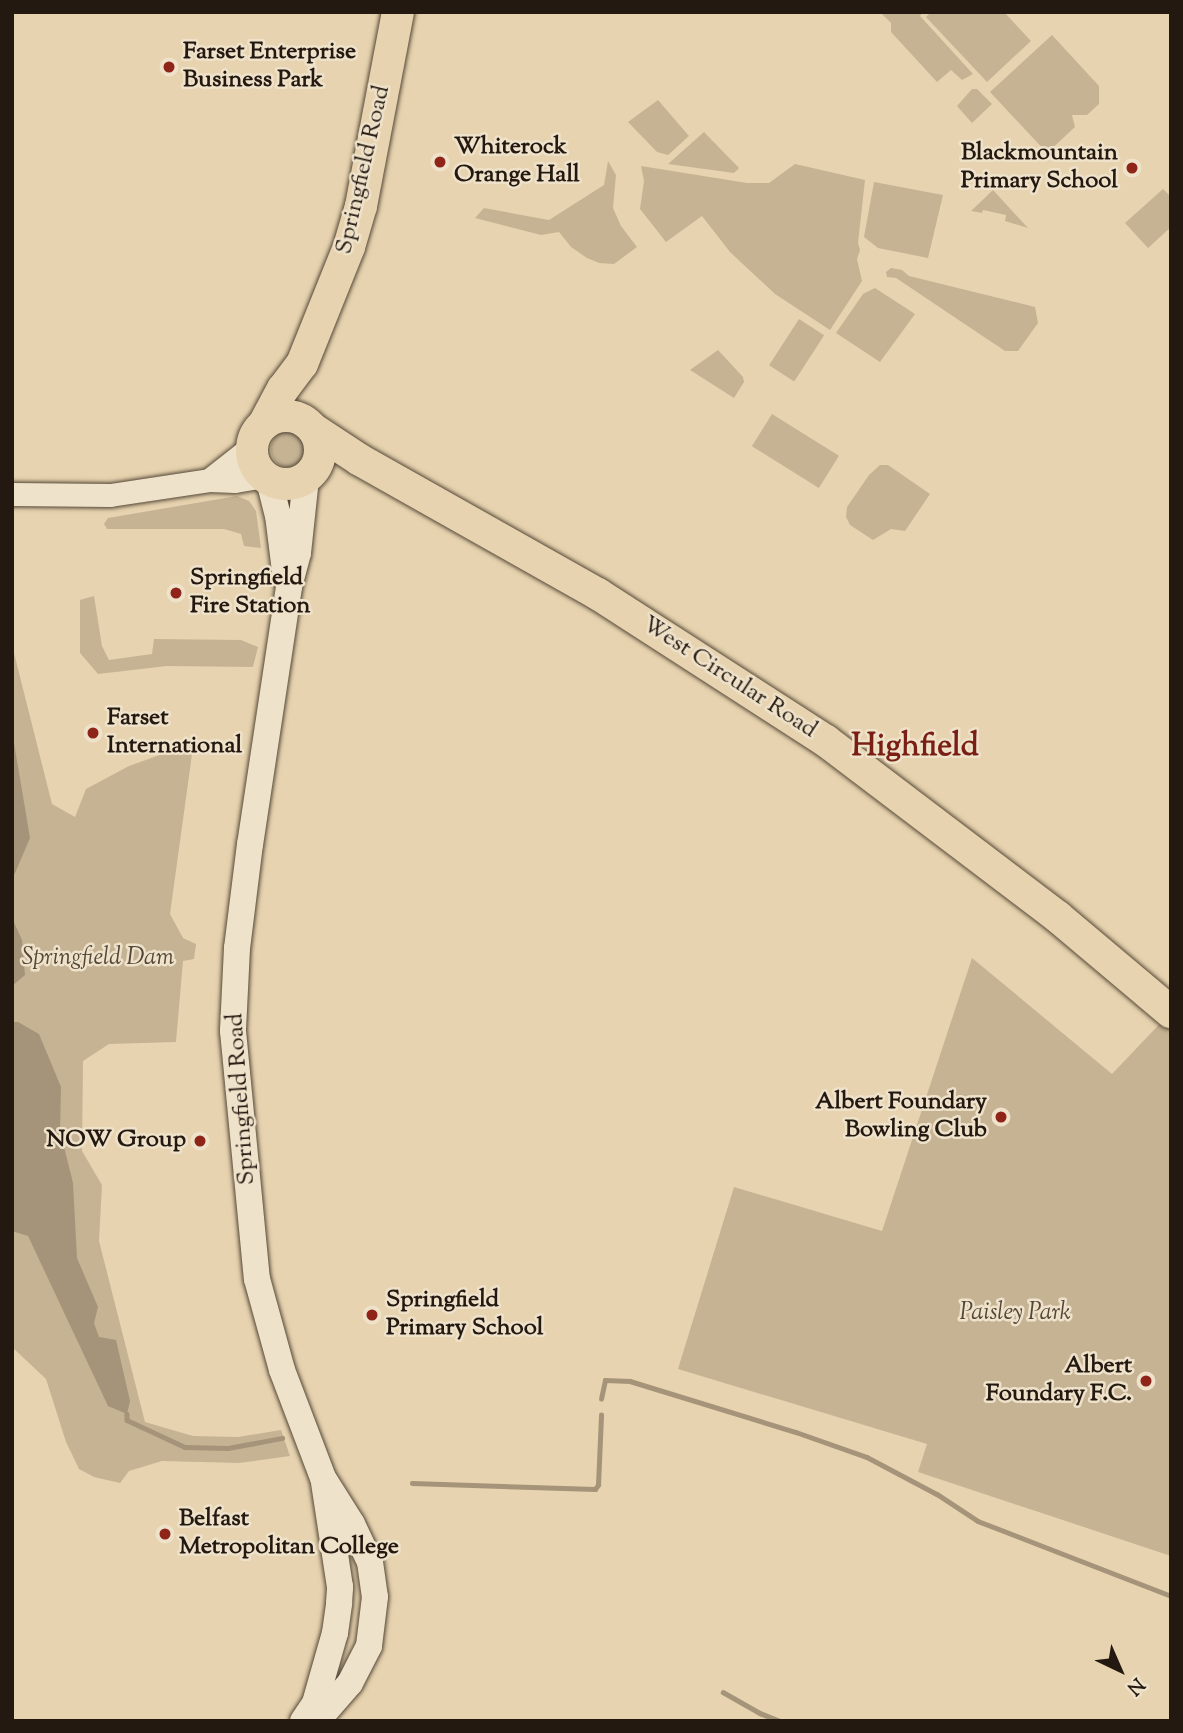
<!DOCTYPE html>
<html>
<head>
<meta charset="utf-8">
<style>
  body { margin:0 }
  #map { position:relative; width:1183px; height:1733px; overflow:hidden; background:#e7d3af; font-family:"Sorts Mill Goudy",serif }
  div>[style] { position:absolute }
  .green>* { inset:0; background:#c6b394; transform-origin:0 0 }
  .round { border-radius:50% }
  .water>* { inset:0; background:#a59479 }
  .stream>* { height:4.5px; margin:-2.25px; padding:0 2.25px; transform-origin:2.25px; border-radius:2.25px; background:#a59479 }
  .roads { filter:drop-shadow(0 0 2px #554838) drop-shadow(0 0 2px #554838) }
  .tertiary>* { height:23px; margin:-11.5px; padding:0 11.5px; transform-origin:11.5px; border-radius:11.5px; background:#efe2cb }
  .secondary>* { height:26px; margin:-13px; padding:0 13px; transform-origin:13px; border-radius:13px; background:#efe2cb }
  .trunk>* { height:32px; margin:-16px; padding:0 16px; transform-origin:16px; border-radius:16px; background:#e7d3af }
  .trunk>.ring { margin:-16px; padding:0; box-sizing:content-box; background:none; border:32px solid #e7d3af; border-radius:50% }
  .dots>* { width:19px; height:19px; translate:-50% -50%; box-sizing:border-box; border:4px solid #efe2cb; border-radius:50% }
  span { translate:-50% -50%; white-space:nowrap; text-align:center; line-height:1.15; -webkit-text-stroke:5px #efe2cb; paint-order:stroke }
  .poi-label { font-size:24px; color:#241910; font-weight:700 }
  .left { translate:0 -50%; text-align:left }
  .right { translate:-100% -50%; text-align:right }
  .street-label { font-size:24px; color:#241910 }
  .park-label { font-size:24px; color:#554738; font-style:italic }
  .district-label { font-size:32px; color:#7a1f14; font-weight:700 }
  .frame { position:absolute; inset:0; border:14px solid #241910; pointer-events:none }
  .north { position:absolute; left:1085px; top:1635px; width:70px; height:70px; -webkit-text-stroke:5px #efe2cb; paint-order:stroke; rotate:136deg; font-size:19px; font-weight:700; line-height:28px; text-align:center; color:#241910 }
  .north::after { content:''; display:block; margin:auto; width:24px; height:32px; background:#241910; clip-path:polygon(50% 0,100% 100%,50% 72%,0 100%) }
</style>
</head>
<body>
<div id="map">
  <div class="green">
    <div style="clip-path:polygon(880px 12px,923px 12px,920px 16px,973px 74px,962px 80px,951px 70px,937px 82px,891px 32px,891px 23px)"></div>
    <div style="clip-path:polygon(931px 12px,1004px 12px,1031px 41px,987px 82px,926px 17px)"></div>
    <div style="clip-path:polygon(1052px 35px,1099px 86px,1099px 104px,1087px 115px,1072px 115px,1075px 127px,1047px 153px,990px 92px)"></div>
    <div style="clip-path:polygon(972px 89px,977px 89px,992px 104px,972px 123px,957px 106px)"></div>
    <div style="clip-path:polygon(658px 100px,689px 136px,668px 155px,657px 152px,628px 122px)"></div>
    <div style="clip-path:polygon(704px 132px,739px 168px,734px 173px,668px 164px)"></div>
    <div style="clip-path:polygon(608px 161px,616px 175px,613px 208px,621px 226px,637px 247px,614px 264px,599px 263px,587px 258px,571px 247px,559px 232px,541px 235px,475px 218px,484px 208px,549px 220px,604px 185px)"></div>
    <div style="clip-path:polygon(795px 164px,865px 180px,858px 243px,860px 250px,857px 259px,862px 281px,830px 330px,775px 294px,730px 252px,702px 216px,666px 242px,640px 209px,644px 181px,641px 166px,747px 183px,769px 183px)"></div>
    <div style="clip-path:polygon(874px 182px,943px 195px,928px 258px,878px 248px,864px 237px)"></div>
    <div style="clip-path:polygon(1163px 189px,1171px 197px,1171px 227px,1148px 248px,1125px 223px)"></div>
    <div style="clip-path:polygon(993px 190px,1028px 228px,1005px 221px,1006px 215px,983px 210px,982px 213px,971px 211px)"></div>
    <div style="clip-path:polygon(891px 268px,902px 270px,909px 276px,1035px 307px,1038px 323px,1018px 351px,1005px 351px,896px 278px,887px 277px,886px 272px)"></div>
    <div style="clip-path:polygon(875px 288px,915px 314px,880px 362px,836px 333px,863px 294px)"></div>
    <div style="left:799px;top:319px;width:30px;height:55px;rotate:33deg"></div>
    <div style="clip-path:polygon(718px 350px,743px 377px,744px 382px,734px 398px,690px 370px)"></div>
    <div style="left:772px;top:414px;width:79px;height:38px;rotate:32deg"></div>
    <div class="round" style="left:271px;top:430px;width:38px;height:38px"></div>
    <div style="clip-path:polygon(880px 465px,888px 465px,930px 494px,905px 531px,891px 529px,873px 540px,850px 525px,846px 517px,847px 507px,869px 475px)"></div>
    <div style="clip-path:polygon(237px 496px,249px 501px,256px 511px,261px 548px,244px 546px,241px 534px,224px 529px,107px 529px,104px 524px,108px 518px)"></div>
    <div style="clip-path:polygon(94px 596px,102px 646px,109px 660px,152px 654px,154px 639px,241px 640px,258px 647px,253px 667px,167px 666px,98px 674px,80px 653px,80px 600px)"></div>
    <div style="clip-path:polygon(12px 645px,52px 804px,75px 817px,86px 789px,129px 766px,182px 747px,193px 747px,170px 914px,183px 938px,196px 944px,194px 959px,183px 961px,176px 1042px,109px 1044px,83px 1061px,82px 1151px,102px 1185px,99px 1241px,145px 1422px,193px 1436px,238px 1437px,281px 1430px,290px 1456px,239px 1463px,162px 1461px,129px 1471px,120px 1483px,94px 1477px,79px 1469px,66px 1442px,46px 1379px,12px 1347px)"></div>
    <div style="clip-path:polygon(972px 958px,1112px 1074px,1171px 1012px,1171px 1556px,918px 1472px,927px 1444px,678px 1369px,734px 1187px,882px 1231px)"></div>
  </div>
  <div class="water">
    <div style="clip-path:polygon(12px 731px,30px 838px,12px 880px)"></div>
    <div style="clip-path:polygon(12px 918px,22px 940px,25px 975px,12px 986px)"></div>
    <div style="clip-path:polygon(12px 1022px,18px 1022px,39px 1034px,61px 1087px,60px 1131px,73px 1183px,77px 1258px,98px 1307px,94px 1323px,99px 1337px,116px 1340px,130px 1401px,127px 1414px,108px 1406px,28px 1236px,12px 1231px)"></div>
  </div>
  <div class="stream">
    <div style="left:601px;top:1399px;width:19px;rotate:-78deg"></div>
    <div style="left:605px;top:1380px;width:25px;rotate:2deg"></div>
    <div style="left:630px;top:1381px;width:174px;rotate:17.1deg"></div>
    <div style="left:796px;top:1432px;width:75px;rotate:19.4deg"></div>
    <div style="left:867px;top:1457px;width:79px;rotate:27.9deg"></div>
    <div style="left:937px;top:1494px;width:49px;rotate:33.4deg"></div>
    <div style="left:978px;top:1521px;width:207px;rotate:21.2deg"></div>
    <div style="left:127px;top:1414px;width:6px;rotate:90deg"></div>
    <div style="left:127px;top:1420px;width:64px;rotate:25deg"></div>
    <div style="left:185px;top:1447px;width:43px;rotate:1.3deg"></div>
    <div style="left:228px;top:1448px;width:55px;rotate:-10.5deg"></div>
    <div style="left:412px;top:1483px;width:183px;rotate:1.9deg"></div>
    <div style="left:595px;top:1489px;width:5px;rotate:-53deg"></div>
    <div style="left:598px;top:1485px;width:70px;rotate:-87.5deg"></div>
    <div style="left:723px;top:1692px;width:43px;rotate:29.6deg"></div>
    <div style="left:760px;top:1713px;width:22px;rotate:22deg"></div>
  </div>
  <div class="roads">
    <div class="tertiary">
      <div style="left:209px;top:480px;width:55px;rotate:-38.3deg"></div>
      <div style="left:12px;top:494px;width:98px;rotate:0.6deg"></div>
      <div style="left:110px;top:495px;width:100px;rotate:-8.6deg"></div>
      <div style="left:209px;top:480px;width:26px;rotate:2deg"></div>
      <div style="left:235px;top:481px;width:28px;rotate:-10deg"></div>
    </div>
    <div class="secondary">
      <div style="left:306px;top:478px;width:75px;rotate:96.1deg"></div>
      <div style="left:298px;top:553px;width:35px;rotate:105deg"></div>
      <div style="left:289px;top:587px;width:260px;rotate:98.6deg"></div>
      <div style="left:250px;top:844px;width:105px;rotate:97.1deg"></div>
      <div style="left:237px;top:948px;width:83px;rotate:92.8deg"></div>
      <div style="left:233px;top:1031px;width:249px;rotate:84.5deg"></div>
      <div style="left:257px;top:1279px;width:94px;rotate:74.6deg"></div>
      <div style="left:282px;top:1370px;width:116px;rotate:69.2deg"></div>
      <div style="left:323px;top:1478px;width:54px;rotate:57.8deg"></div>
      <div style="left:352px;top:1524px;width:42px;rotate:64.7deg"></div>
      <div style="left:370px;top:1562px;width:35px;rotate:82deg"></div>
      <div style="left:375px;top:1597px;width:49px;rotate:97deg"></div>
      <div style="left:369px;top:1646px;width:42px;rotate:117.2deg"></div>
      <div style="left:350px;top:1683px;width:50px;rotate:131deg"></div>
      <div style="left:269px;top:480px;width:36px;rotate:76deg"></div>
      <div style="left:278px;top:515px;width:64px;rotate:82.9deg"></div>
      <div style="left:303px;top:1721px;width:22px;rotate:-56deg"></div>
      <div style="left:315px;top:1703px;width:73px;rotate:-74.1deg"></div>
      <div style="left:335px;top:1633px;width:30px;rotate:-82deg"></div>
      <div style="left:339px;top:1603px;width:16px;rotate:-86deg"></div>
      <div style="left:340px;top:1587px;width:105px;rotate:-98.7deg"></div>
    </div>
    <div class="trunk">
      <div class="ring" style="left:252px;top:416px;width:36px;height:36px"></div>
      <div style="left:264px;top:424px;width:40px;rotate:-62deg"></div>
      <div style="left:283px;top:389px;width:31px;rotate:-53deg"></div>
      <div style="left:302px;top:364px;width:126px;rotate:-68.1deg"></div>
      <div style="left:349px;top:247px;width:43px;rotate:-73.7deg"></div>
      <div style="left:361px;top:206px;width:197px;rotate:-79.2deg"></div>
      <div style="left:313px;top:429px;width:56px;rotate:33.4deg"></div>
      <div style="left:360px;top:460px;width:273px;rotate:29.4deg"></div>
      <div style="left:598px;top:594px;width:271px;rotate:32.8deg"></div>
      <div style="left:826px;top:741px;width:291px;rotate:37.2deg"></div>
      <div style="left:1058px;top:917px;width:148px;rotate:40.1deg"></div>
    </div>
  </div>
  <div class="dots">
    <div style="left:169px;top:67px;background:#8f2418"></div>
    <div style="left:440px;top:162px;background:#8f2418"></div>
    <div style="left:1132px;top:168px;background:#8f2418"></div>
    <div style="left:176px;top:593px;background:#8f2418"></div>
    <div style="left:93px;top:733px;background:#8f2418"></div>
    <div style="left:1001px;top:1117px;background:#8f2418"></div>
    <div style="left:200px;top:1141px;background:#8f2418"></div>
    <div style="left:372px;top:1315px;background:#8f2418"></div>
    <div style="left:1146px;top:1381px;background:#8f2418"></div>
    <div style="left:165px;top:1534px;background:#8f2418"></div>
  </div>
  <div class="poi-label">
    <span class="left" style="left:183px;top:67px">Farset Enterprise<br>Business Park</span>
    <span class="left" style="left:454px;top:162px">Whiterock<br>Orange Hall</span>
    <span class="right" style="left:1118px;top:168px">Blackmountain<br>Primary School</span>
    <span class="left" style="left:190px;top:593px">Springfield<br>Fire Station</span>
    <span class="left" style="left:107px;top:733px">Farset<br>International</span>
    <span class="right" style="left:987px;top:1117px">Albert Foundary<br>Bowling Club</span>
    <span class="right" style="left:186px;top:1141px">NOW Group</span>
    <span class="left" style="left:386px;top:1315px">Springfield<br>Primary School</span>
    <span class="right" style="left:1132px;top:1381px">Albert<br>Foundary F.C.</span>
    <span class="left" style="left:179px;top:1534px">Belfast<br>Metropolitan College</span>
  </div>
  <div class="street-label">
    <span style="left:364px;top:170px;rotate:-77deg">Springfield Road</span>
    <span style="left:729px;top:678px;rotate:33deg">West Circular Road</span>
    <span style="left:242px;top:1099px;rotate:-94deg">Springfield Road</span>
  </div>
  <div class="park-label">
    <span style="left:98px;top:959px">Springfield Dam</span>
    <span style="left:1015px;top:1314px">Paisley Park</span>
  </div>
  <div class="district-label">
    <span style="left:915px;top:747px">Highfield</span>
  </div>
  <div class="frame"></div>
  <div class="north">N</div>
</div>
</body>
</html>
